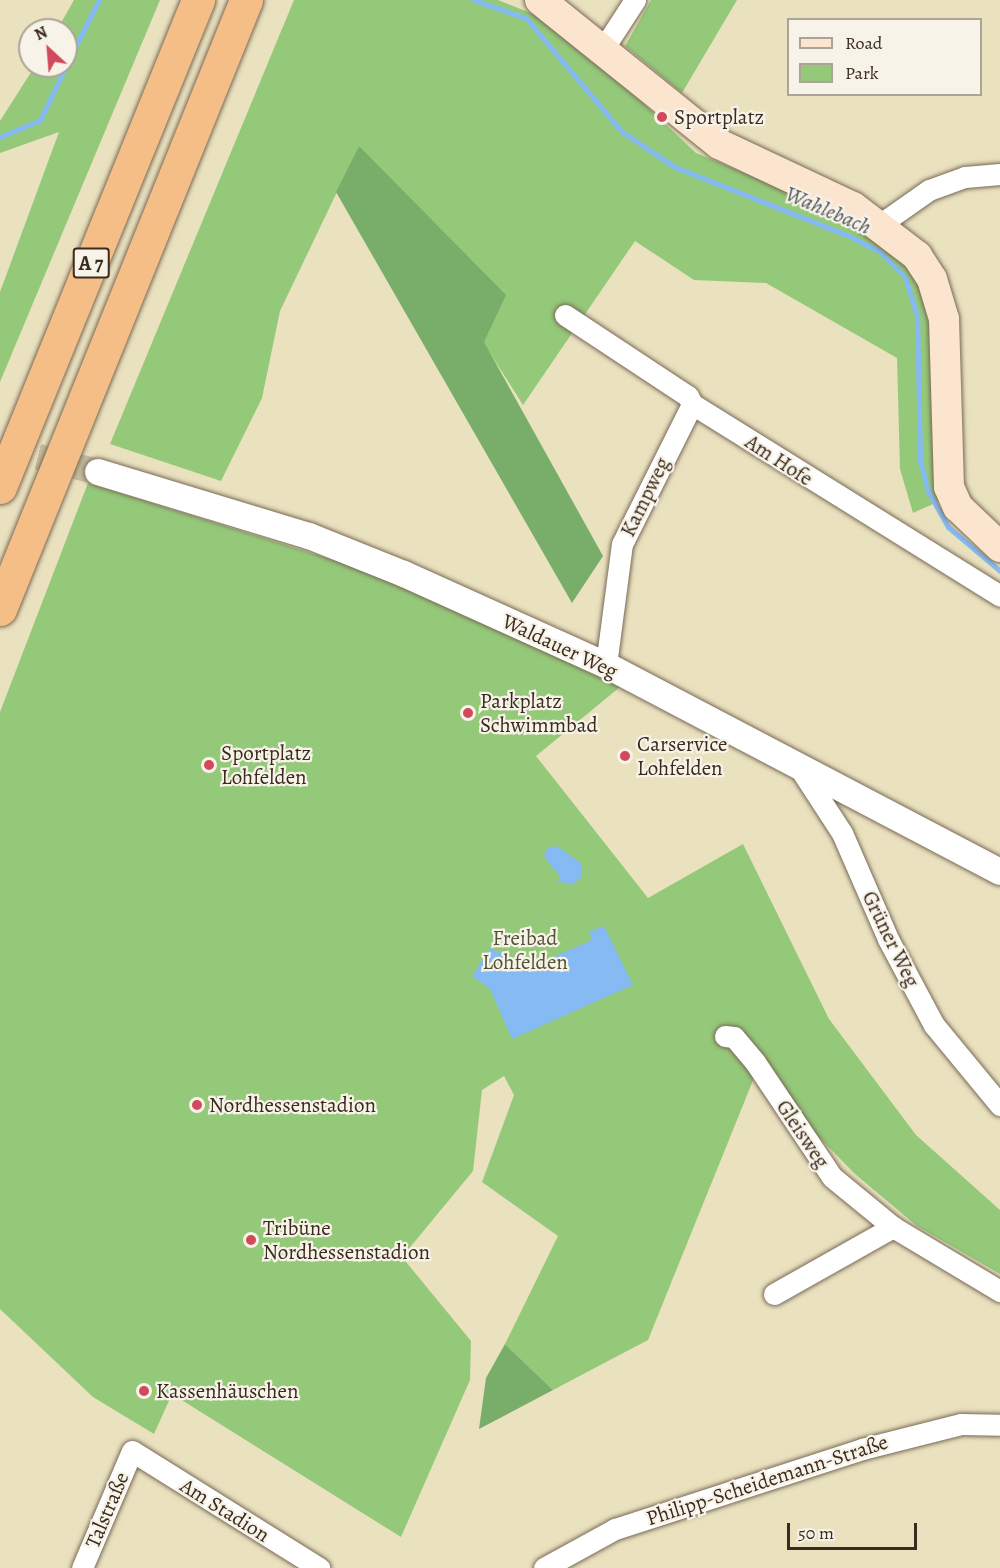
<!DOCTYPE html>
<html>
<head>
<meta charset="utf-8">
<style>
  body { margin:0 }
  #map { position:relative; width:1000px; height:1568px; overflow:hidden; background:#eae1bf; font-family:Alegreya,serif }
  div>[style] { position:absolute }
  .green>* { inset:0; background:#95c97a }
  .forest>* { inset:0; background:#78ad6a }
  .water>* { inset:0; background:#85baf3 }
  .stream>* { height:5px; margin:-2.5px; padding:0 2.5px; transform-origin:2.5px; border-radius:2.5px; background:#85baf3 }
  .tertiary-tunnel>* { height:26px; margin-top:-13px; transform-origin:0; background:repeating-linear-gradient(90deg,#c7bc9f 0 26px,transparent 0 39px) }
  .roads { filter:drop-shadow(0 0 2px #786a56) drop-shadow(0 0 2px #786a56) }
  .minor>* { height:21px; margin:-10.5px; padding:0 10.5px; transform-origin:10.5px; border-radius:10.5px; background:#fff }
  .tertiary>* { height:26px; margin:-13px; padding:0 13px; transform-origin:13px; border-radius:13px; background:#fff }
  .secondary>* { height:30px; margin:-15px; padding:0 15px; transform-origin:15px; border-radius:15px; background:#fbe5cf }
  .motorway>* { height:33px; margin:-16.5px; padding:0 16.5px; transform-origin:16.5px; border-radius:16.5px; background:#f6be87 }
  .dots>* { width:16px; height:16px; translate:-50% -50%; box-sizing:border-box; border:3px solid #f7f3e8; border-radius:50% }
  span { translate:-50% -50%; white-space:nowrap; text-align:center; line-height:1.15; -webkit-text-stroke:4.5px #f7f3e8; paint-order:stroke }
  .shield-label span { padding:2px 4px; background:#f7f3e8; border:2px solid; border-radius:4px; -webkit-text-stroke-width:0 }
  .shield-label { font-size:20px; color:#3b2a1e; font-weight:700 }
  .poi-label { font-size:21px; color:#3b2a1e }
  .left { translate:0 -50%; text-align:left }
  .street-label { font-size:21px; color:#3b2a1e }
  .park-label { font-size:21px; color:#525235 }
  .water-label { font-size:22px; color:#51555e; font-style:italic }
  .legend { position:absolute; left:787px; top:18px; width:195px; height:78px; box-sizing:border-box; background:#f7f3e8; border:2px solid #aca397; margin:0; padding:8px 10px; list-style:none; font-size:18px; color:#3b2a1e }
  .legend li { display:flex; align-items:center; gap:12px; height:30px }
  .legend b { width:30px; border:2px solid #aca397 }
  .north { position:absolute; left:18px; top:18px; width:60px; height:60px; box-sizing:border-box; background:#f7f3e8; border:2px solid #aca397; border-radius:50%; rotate:334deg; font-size:16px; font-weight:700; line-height:24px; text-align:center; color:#3b2a1e }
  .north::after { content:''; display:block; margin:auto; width:21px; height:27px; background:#d1495b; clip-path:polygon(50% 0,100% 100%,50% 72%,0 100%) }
  .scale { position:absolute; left:787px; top:1523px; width:130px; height:27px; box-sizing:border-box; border:3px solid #3b2a1e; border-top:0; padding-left:8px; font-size:18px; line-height:21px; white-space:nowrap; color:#3b2a1e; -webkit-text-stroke:4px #f7f3e8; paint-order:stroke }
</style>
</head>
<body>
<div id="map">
  <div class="green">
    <div style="clip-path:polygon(74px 0,160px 0,0 382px,0 292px,59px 132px,0 153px,0 121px,35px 66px,66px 66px,66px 30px,57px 30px)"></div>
    <div style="clip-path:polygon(294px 0,498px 0,538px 16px,609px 71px,696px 153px,833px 209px,908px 256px,938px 326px,942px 500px,913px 513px,900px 469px,897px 358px,766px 283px,694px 280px,635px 241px,523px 405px,359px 146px,280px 311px,262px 398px,221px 481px,110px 444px)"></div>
    <div style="clip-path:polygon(651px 0,737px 0,682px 93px,625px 46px)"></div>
    <div style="clip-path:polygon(88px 483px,394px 579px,620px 687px,536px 756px,648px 898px,743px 844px,829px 1019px,916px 1135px,1000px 1210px,1000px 1274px,917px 1226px,855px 1174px,756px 1073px,648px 1340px,553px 1390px,505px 1344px,558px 1236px,482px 1182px,514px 1095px,504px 1076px,482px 1090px,473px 1171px,402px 1257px,471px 1341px,470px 1380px,401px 1537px,172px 1394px,154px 1434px,93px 1397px,0 1309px,0 712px)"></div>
  </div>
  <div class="forest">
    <div style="clip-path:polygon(359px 146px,506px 295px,484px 342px,603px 556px,572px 603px,336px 192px)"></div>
    <div style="clip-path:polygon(505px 1344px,553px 1390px,479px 1429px,486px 1378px)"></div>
  </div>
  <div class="water">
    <div style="clip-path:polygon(557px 846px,582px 864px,581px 877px,572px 885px,558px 881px,560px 876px,544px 857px,547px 848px)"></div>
    <div style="clip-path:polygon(604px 926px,633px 985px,512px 1039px,490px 989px,472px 976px,490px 948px,530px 967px,592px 940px,589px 932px)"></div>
  </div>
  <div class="stream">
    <div style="left:474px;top:0;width:55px;rotate:19.1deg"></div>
    <div style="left:526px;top:18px;width:148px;rotate:49.9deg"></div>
    <div style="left:621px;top:131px;width:65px;rotate:33.7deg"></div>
    <div style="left:675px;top:167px;width:185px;rotate:21.6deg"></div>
    <div style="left:847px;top:235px;width:37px;rotate:27deg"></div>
    <div style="left:880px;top:252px;width:35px;rotate:45deg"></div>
    <div style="left:905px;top:277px;width:41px;rotate:72.9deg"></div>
    <div style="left:917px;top:316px;width:145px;rotate:88.8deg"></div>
    <div style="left:920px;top:461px;width:31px;rotate:75deg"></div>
    <div style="left:928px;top:491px;width:41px;rotate:60.9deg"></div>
    <div style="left:948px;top:527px;width:68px;rotate:40.2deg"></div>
    <div style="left:66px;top:65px;width:73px;rotate:-63.1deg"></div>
    <div style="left:0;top:137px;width:43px;rotate:-23deg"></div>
    <div style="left:40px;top:120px;width:60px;rotate:-64.3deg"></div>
  </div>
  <div class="tertiary-tunnel">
    <div style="left:0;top:447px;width:101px;rotate:14.3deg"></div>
  </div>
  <div class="roads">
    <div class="minor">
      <div style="left:603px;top:49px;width:59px;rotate:-56.9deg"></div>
      <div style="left:882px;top:223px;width:57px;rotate:-35.1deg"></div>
      <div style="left:929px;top:190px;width:38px;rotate:-20deg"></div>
      <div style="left:965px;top:177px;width:35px;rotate:-5deg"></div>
      <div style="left:565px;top:315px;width:147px;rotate:33.4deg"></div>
      <div style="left:688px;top:396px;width:9px;rotate:63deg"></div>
      <div style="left:692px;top:404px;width:363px;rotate:31.9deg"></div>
      <div style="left:606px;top:665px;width:122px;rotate:-82.5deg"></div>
      <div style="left:622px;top:544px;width:157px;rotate:-63.4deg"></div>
      <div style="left:797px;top:764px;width:82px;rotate:56.9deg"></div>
      <div style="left:842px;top:833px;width:116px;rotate:66.5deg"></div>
      <div style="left:888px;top:939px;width:98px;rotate:61.9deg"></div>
      <div style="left:934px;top:1025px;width:104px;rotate:50.5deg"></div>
      <div style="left:725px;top:1036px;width:9px;rotate:6deg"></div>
      <div style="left:734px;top:1037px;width:33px;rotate:50deg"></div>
      <div style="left:755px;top:1062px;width:138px;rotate:56.2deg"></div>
      <div style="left:832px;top:1177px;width:79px;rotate:39.3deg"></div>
      <div style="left:893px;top:1227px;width:125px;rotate:30.9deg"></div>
      <div style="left:774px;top:1294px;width:137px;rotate:-29.4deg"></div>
      <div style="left:82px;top:1568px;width:127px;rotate:-66.9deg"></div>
      <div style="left:132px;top:1451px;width:221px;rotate:32deg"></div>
      <div style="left:544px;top:1568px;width:81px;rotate:-28.8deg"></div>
      <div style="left:615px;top:1529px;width:260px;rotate:-17.9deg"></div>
      <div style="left:862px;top:1449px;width:102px;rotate:-14.2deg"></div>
      <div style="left:961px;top:1424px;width:39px;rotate:1deg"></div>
    </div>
    <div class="tertiary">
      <div style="left:98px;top:472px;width:220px;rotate:16.9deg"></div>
      <div style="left:309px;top:536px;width:102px;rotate:21.8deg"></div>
      <div style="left:404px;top:574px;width:222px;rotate:24.3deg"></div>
      <div style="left:606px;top:665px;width:445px;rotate:27.7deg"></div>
    </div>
    <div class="secondary">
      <div style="left:540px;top:0;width:230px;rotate:38.8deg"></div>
      <div style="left:719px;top:144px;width:148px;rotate:25.2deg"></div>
      <div style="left:853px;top:207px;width:81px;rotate:37.4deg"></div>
      <div style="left:917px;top:256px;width:27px;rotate:57deg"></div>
      <div style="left:932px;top:279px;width:42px;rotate:73.3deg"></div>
      <div style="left:944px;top:319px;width:168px;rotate:88.3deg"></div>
      <div style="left:949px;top:487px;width:22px;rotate:66deg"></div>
      <div style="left:958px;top:507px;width:58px;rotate:43.6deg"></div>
    </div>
    <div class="motorway">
      <div style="left:0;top:487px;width:526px;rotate:-67.87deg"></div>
      <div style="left:0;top:609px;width:657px;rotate:-68deg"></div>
    </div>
  </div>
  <div class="dots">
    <div style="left:662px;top:117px;background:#d1495b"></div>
    <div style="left:468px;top:713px;background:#d1495b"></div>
    <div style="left:625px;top:756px;background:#d1495b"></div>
    <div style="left:209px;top:765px;background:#d1495b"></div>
    <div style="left:197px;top:1105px;background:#d1495b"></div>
    <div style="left:251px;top:1240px;background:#d1495b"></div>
    <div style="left:144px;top:1391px;background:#d1495b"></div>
  </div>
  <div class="shield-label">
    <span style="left:91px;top:263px">A 7</span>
  </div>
  <div class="poi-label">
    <span class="left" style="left:674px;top:117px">Sportplatz</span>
    <span class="left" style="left:480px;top:713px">Parkplatz<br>Schwimmbad</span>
    <span class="left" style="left:637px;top:756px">Carservice<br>Lohfelden</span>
    <span class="left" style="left:221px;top:765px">Sportplatz<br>Lohfelden</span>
    <span class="left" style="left:209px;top:1105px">Nordhessenstadion</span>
    <span class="left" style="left:263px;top:1240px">Tribüne<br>Nordhessenstadion</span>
    <span class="left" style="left:156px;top:1391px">Kassenhäuschen</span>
  </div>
  <div class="street-label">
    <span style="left:779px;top:460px;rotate:33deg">Am Hofe</span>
    <span style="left:645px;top:497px;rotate:-64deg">Kampweg</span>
    <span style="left:560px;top:646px;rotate:25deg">Waldauer Weg</span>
    <span style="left:891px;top:939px;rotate:64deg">Grüner Weg</span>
    <span style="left:803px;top:1134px;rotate:56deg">Gleisweg</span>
    <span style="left:767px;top:1480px;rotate:-18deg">Philipp-Scheidemann-Straße</span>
    <span style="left:107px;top:1510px;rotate:-67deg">Talstraße</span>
    <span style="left:225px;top:1510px;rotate:32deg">Am Stadion</span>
  </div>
  <div class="park-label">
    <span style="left:525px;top:950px">Freibad<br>Lohfelden</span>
  </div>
  <div class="water-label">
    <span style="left:828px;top:211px;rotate:23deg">Wahlebach</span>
  </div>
  <ul class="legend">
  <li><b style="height:8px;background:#fbe5cf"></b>Road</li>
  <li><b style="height:16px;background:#95c97a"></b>Park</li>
  </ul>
  <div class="north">N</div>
  <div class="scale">50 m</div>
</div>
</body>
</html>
